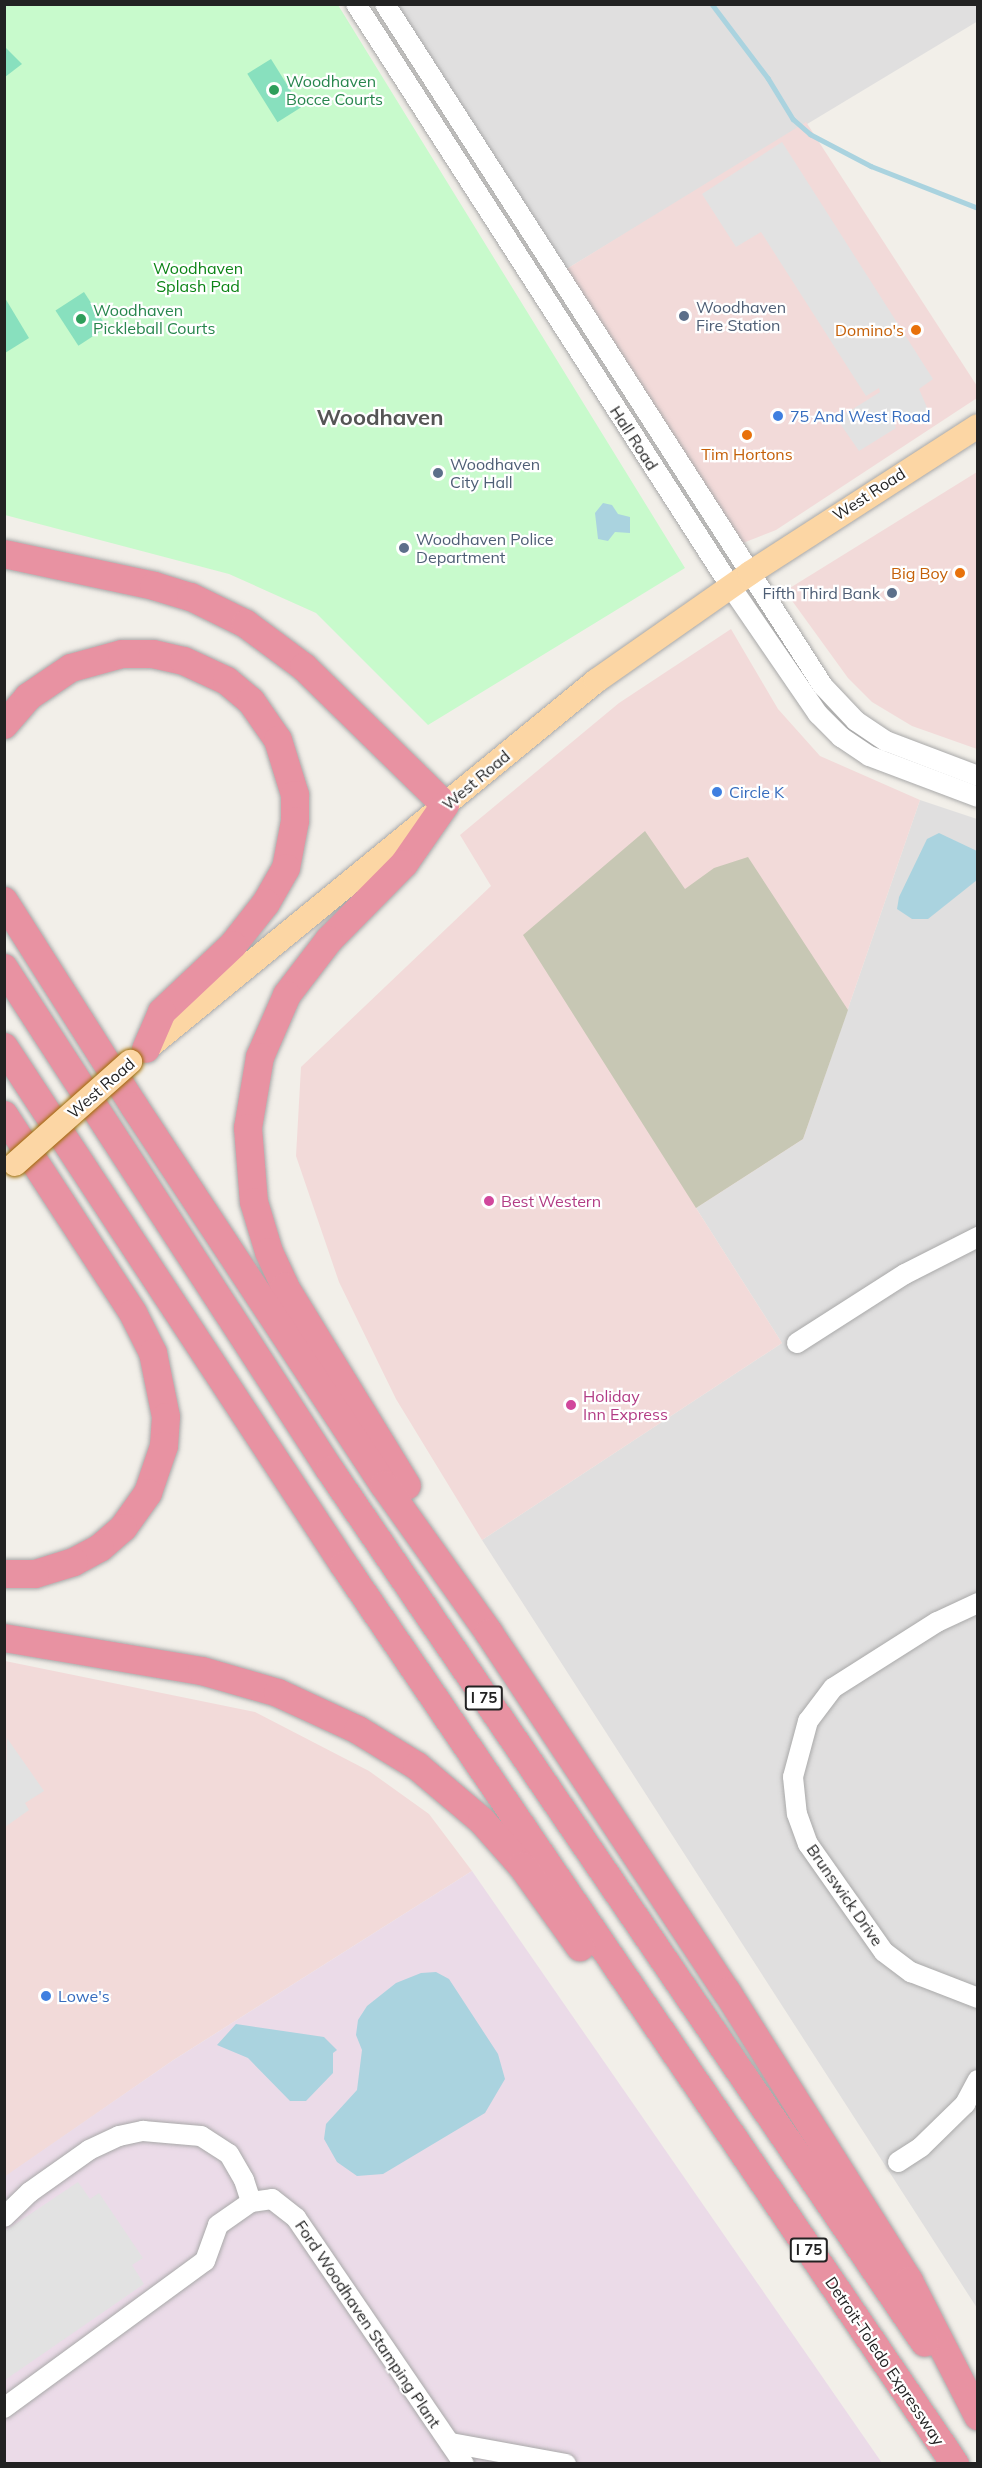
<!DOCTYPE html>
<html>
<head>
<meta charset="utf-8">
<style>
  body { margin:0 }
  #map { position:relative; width:982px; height:2468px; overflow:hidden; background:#f2efe9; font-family:Mulish,sans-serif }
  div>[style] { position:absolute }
  .residential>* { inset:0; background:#e0dfdf }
  .commercial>* { inset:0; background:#f2dad9 }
  .industrial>* { inset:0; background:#ebdbe8 }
  .construction>* { inset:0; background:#c7c7b4 }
  .park>* { inset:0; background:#c8facc }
  .pitch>* { inset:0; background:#88e0be; transform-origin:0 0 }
  .parking>* { inset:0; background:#e2e2e2 }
  .water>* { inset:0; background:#aad3df }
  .stream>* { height:4.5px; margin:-2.25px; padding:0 2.25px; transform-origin:2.25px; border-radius:2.25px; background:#aad3df }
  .roads { filter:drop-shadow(0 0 2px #a9a9a9) drop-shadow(0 0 2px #a9a9a9) }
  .minor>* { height:20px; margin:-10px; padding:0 10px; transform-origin:10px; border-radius:10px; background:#fff }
  .major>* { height:24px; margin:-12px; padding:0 12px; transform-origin:12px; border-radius:12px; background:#fcd6a4 }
  .highway>* { height:28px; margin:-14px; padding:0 14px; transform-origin:14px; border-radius:14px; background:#e892a2 }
  .bridges { filter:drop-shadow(0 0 2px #a06b00) drop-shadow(0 0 2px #a06b00) }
  .major-bridge>* { height:24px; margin:-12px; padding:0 12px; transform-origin:12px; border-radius:12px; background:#fcd6a4 }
  .dots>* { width:16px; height:16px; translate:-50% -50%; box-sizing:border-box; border:3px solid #fff; border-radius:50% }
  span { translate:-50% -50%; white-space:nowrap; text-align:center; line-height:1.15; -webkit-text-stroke:4.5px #fff; paint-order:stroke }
  .shield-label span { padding:2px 4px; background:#fff; border:2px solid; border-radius:4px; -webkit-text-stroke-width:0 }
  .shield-label { font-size:15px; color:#222; font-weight:700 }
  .leisure-label { font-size:16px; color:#27864d }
  .left { translate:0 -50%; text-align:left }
  .park-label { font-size:16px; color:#0c8416 }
  .service-label { font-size:16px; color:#4e5e75 }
  .right { translate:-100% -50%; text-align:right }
  .food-label { font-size:16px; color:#c56008 }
  .shop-label { font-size:16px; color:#366cbe }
  .street-label { font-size:16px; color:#222 }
  .hotel-label { font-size:16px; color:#b23c85 }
  .district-label { font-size:22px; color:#555; font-weight:700 }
  .frame { position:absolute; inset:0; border:6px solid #222; pointer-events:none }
</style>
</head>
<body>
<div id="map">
  <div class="residential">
    <div style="clip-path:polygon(977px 4px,978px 21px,565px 270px,397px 5px)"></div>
    <div style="clip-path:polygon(920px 800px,977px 819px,977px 2308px,482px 1540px,782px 1343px,696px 1208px,803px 1139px)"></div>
  </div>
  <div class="commercial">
    <div style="clip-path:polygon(806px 122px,977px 386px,977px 398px,776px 530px,743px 543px,565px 270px)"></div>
    <div style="clip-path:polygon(977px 472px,977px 749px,912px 726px,872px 702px,848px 678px,785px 591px)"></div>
    <div style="clip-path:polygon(731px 629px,778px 709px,820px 756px,920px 800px,803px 1139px,696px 1208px,782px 1343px,482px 1540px,396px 1399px,339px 1282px,296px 1156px,301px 1067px,491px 886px,460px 835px,619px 703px)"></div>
    <div style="clip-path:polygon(5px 1661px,255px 1712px,369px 1771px,429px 1814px,472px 1871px,172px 2061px,5px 2177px)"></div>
  </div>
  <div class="industrial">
    <div style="clip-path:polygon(472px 1871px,882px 2463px,5px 2463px,4px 2177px,172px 2061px)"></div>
  </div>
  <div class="construction">
    <div style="clip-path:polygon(645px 831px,685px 889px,714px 868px,748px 857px,848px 1010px,803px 1139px,696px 1208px,523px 935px)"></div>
  </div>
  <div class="park">
    <div style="clip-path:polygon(5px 5px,338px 5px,685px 568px,428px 725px,316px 613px,229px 574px,5px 515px)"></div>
  </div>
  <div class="pitch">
    <div style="clip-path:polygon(4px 46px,22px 64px,5px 77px,4px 77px)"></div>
    <div style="left:271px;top:59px;width:57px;height:28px;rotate:58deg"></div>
    <div style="left:84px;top:292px;width:42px;height:34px;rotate:57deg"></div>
    <div style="clip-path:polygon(5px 298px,29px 338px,5px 353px,4px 353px)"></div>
  </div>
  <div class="parking">
    <div style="clip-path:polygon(782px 142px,933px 379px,919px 389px,929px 412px,906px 426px,901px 418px,891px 417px,896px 428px,859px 451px,837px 419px,880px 392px,879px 388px,866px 396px,761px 232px,736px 247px,702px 194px)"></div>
    <div style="clip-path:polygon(7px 1738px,44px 1791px,25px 1803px,29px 1810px,5px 1827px)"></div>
    <div style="clip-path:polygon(78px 2182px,90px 2199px,99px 2193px,143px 2258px,132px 2265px,144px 2284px,5px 2380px,5px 2231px)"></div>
  </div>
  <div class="water">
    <div style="clip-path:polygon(603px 503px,612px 505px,618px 514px,630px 517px,630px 533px,615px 532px,608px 541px,598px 539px,595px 513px)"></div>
    <div style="clip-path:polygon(939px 833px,977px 851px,977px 880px,928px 919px,912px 919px,897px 909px,899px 897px,927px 839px)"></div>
    <div style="clip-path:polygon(436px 1972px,449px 1979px,498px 2054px,505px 2079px,485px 2113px,383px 2174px,357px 2176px,337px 2162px,324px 2139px,326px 2124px,357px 2090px,362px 2050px,356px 2035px,358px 2020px,367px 2006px,396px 1983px,421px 1973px)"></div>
    <div style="clip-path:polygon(236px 2024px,324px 2037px,337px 2050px,333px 2053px,333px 2073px,306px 2101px,290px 2101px,248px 2058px,217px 2045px)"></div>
  </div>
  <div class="stream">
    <div style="left:712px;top:4px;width:93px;rotate:52.9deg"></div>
    <div style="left:768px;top:78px;width:48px;rotate:58.6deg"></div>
    <div style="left:793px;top:119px;width:23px;rotate:41deg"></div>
    <div style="left:810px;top:134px;width:69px;rotate:27.7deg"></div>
    <div style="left:871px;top:166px;width:115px;rotate:21.4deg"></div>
  </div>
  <div class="roads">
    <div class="minor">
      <div style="left:356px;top:4px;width:693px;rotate:57.25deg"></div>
      <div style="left:731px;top:587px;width:154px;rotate:55.6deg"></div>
      <div style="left:818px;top:714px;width:33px;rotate:45deg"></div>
      <div style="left:841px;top:737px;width:34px;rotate:34deg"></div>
      <div style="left:869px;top:756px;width:116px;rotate:20.6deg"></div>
      <div style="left:385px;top:4px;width:811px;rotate:57.29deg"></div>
      <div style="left:823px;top:686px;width:48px;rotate:46.7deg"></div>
      <div style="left:856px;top:721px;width:36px;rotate:34deg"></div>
      <div style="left:886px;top:741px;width:98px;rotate:20.8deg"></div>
      <div style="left:797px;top:1343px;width:128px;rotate:-32.6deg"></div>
      <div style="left:905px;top:1274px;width:82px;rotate:-26.9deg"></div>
      <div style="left:978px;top:1603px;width:45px;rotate:155.1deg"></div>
      <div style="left:937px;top:1622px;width:123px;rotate:147.6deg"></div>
      <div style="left:833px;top:1688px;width:41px;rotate:127.1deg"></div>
      <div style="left:808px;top:1721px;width:58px;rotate:105deg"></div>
      <div style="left:793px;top:1777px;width:37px;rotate:84deg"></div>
      <div style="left:797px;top:1814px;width:32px;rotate:70deg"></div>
      <div style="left:808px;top:1844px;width:132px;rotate:54.9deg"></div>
      <div style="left:884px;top:1952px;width:34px;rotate:37deg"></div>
      <div style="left:911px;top:1972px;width:72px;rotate:21.2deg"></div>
      <div style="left:898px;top:2162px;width:27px;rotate:-33deg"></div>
      <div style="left:921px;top:2147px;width:62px;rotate:-44.3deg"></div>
      <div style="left:965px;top:2104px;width:27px;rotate:-62deg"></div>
      <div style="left:4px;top:2217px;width:36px;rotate:-44deg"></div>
      <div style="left:30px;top:2192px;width:72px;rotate:-35.4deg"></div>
      <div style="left:89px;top:2150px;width:33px;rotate:-25deg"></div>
      <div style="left:119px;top:2136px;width:25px;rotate:-12deg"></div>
      <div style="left:143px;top:2131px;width:58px;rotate:4.9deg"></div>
      <div style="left:201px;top:2136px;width:33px;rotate:33deg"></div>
      <div style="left:229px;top:2154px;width:30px;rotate:60deg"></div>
      <div style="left:244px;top:2180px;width:23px;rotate:72deg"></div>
      <div style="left:4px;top:2408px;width:249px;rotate:-36.2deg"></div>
      <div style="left:205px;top:2261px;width:38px;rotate:-70deg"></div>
      <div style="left:218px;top:2225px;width:40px;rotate:-34.9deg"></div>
      <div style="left:251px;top:2202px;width:21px;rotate:-8deg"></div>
      <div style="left:272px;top:2199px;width:31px;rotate:38deg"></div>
      <div style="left:296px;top:2218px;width:298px;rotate:55.7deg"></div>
      <div style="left:450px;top:2443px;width:118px;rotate:10.3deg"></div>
    </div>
    <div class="major">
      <div style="left:145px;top:1050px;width:583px;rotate:-39.29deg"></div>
      <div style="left:596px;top:681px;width:188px;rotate:-35deg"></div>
      <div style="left:750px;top:573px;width:271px;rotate:-32.8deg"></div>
    </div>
    <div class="highway">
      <div style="left:4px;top:554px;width:153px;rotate:12deg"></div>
      <div style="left:154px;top:586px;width:39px;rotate:17deg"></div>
      <div style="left:191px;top:597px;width:61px;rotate:26.1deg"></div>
      <div style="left:246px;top:624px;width:72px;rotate:36.6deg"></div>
      <div style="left:304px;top:667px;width:197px;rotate:44.4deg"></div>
      <div style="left:445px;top:805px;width:72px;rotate:124.8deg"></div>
      <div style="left:404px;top:864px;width:107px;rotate:134.6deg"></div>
      <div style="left:329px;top:940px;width:69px;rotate:127.4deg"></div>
      <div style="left:287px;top:995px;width:68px;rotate:113.5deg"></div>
      <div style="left:260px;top:1057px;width:72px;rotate:99.6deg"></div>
      <div style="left:248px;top:1128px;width:74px;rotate:85.4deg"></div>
      <div style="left:254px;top:1202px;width:52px;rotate:73.3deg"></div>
      <div style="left:269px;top:1252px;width:38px;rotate:65deg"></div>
      <div style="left:285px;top:1287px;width:233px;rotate:58.5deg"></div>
      <div style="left:4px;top:725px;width:37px;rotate:-49deg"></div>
      <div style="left:28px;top:697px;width:52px;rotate:-34deg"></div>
      <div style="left:71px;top:668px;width:53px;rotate:-15.4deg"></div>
      <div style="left:122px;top:654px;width:31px"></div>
      <div style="left:153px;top:654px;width:32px;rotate:13deg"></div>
      <div style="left:184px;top:661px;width:47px;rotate:24.9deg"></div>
      <div style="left:227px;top:681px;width:31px;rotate:40deg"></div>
      <div style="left:251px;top:701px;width:47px;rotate:55.3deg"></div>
      <div style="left:278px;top:740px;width:58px;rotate:72.8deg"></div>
      <div style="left:295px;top:795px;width:26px;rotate:90deg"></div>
      <div style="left:295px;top:821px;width:48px;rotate:100.8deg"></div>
      <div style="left:286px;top:868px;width:40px;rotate:119.7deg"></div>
      <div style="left:266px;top:903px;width:53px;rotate:128.2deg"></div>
      <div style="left:233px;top:945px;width:98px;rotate:136.7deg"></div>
      <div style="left:162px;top:1012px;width:40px;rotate:113.4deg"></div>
      <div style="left:4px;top:901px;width:243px;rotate:57.6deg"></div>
      <div style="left:134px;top:1106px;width:454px;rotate:56.6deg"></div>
      <div style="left:384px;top:1485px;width:181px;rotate:54.6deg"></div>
      <div style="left:489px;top:1633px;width:431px;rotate:56.5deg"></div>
      <div style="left:727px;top:1992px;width:342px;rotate:57.8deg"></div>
      <div style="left:909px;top:2281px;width:152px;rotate:62.9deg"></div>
      <div style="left:4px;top:968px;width:599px;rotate:57deg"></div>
      <div style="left:330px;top:1470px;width:1056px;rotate:55.72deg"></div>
      <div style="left:4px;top:1047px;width:620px;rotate:56.72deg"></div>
      <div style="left:344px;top:1565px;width:1087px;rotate:55.8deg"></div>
      <div style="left:4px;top:1115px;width:236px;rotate:56.9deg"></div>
      <div style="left:133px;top:1313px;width:45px;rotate:63.4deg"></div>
      <div style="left:153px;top:1353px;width:65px;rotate:78.5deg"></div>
      <div style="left:166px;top:1417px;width:29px;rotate:94deg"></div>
      <div style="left:164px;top:1446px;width:50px;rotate:108.8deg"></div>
      <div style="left:148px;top:1493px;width:43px;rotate:125.5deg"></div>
      <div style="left:123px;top:1528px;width:30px;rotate:139deg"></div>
      <div style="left:100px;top:1548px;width:30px;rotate:152deg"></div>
      <div style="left:74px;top:1562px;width:41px;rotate:162.9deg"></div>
      <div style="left:35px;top:1574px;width:31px;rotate:180deg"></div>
      <div style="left:4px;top:1638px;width:201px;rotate:9.5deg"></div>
      <div style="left:202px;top:1671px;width:79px;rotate:16.1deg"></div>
      <div style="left:278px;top:1693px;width:88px;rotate:24.8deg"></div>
      <div style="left:358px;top:1730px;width:69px;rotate:31.4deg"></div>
      <div style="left:417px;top:1766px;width:85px;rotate:40.2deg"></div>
      <div style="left:482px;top:1821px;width:60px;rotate:48.4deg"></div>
      <div style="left:522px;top:1866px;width:100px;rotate:54.4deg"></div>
    </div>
  </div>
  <div class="bridges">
    <div class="major-bridge">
      <div style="left:15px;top:1164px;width:154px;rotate:-41.6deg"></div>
    </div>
  </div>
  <div class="dots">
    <div style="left:274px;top:90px;background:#2e9e5b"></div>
    <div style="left:684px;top:316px;background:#5c6f8a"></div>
    <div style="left:81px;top:319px;background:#2e9e5b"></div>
    <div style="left:916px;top:330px;background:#e8710a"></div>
    <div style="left:778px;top:416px;background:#3f7fe0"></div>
    <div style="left:747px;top:435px;background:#e8710a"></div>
    <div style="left:438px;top:473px;background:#5c6f8a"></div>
    <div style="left:404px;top:548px;background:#5c6f8a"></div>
    <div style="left:960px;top:573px;background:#e8710a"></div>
    <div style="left:892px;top:593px;background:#5c6f8a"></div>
    <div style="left:717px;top:792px;background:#3f7fe0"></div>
    <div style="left:489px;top:1201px;background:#d1479c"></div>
    <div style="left:571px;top:1405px;background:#d1479c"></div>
    <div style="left:46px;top:1996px;background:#3f7fe0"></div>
  </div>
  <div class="shield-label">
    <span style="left:484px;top:1698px">I 75</span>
    <span style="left:809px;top:2250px">I 75</span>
  </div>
  <div class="leisure-label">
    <span class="left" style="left:286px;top:90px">Woodhaven<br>Bocce Courts</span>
    <span class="left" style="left:93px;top:319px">Woodhaven<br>Pickleball Courts</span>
  </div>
  <div class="park-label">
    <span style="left:198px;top:277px">Woodhaven<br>Splash Pad</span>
  </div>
  <div class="service-label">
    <span class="left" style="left:696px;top:316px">Woodhaven<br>Fire Station</span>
    <span class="left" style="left:450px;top:473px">Woodhaven<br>City Hall</span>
    <span class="left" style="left:416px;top:548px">Woodhaven Police<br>Department</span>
    <span class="right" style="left:880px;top:593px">Fifth Third Bank</span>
  </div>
  <div class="food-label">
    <span class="right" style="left:904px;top:330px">Domino's</span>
    <span style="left:747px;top:454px">Tim Hortons</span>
    <span class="right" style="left:948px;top:573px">Big Boy</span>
  </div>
  <div class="shop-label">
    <span class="left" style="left:790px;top:416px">75 And West Road</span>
    <span class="left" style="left:729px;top:792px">Circle K</span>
    <span class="left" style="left:58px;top:1996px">Lowe's</span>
  </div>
  <div class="street-label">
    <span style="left:634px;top:438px;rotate:57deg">Hall Road</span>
    <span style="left:869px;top:494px;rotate:-33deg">West Road</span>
    <span style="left:476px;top:780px;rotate:-40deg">West Road</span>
    <span style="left:101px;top:1088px;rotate:-41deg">West Road</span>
    <span style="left:845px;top:1895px;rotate:55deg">Brunswick Drive</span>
    <span style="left:368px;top:2324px;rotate:56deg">Ford Woodhaven Stamping Plant</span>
    <span style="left:885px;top:2361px;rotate:56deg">Detroit-Toledo Expressway</span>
  </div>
  <div class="hotel-label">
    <span class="left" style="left:501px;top:1201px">Best Western</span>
    <span class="left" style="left:583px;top:1405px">Holiday<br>Inn Express</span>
  </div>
  <div class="district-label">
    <span style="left:380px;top:418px">Woodhaven</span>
  </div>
  <div class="frame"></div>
</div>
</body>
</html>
